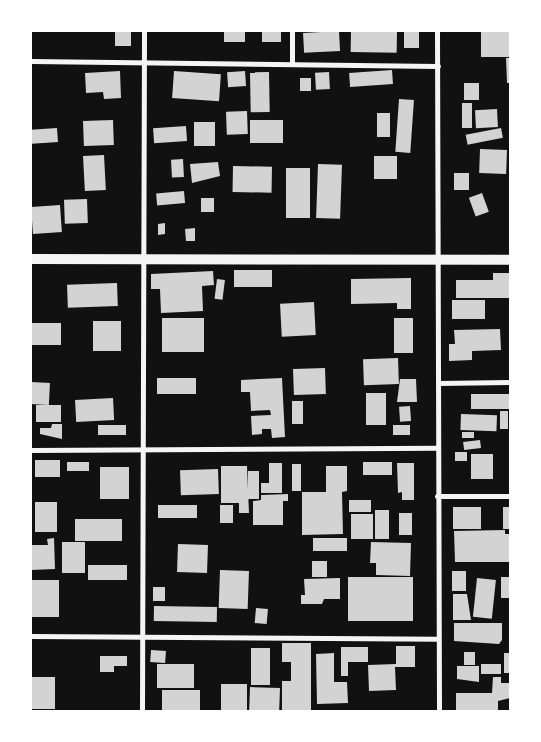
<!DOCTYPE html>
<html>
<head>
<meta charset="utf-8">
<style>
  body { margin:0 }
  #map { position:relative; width:541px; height:742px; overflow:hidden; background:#111; font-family:"Space Grotesk",sans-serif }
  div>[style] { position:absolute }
  .building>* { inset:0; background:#d3d3d3; transform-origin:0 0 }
  .minor>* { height:5px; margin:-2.5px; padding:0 2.5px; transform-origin:2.5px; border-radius:2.5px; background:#f5f5f5 }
  .secondary>* { height:10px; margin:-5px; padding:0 5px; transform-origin:5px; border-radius:5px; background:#f5f5f5 }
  span { translate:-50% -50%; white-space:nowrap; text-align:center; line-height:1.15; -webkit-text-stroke:4.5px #fff; paint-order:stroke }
  .frame { position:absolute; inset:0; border:32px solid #fff; pointer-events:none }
</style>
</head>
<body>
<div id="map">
  <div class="building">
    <div style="left:115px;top:31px;width:16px;height:15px"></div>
    <div style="left:224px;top:31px;width:21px;height:11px"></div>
    <div style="left:262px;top:31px;width:19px;height:11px"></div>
    <div style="left:339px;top:31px;width:20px;height:36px;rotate:87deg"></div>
    <div style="left:351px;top:31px;width:46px;height:21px;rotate:1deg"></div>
    <div style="left:404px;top:31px;width:15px;height:17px"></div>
    <div style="left:481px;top:31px;width:29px;height:26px"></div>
    <div style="clip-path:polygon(506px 58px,510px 58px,510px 83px,507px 83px)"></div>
    <div style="left:392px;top:70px;width:14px;height:43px;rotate:86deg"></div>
    <div style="clip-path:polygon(120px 71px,121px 98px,104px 99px,103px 92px,86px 93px,85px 73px)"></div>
    <div style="left:174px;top:71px;width:47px;height:27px;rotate:4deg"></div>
    <div style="left:245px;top:71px;width:15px;height:18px;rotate:86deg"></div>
    <div style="left:269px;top:72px;width:40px;height:19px;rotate:89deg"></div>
    <div style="left:329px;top:72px;width:17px;height:14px;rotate:87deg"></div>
    <div style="left:300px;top:78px;width:11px;height:13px"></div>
    <div style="left:464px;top:83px;width:15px;height:17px"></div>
    <div style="left:399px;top:99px;width:15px;height:53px;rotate:4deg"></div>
    <div style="left:462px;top:103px;width:10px;height:25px"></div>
    <div style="left:497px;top:109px;width:18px;height:22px;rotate:87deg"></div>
    <div style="left:247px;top:111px;width:23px;height:21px;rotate:88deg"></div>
    <div style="left:377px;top:113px;width:13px;height:24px"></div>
    <div style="left:113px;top:120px;width:25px;height:30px;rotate:88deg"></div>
    <div style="left:250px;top:120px;width:33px;height:23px"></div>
    <div style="left:194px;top:122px;width:21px;height:24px"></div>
    <div style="left:186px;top:126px;width:15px;height:33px;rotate:86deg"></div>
    <div style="left:57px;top:128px;width:14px;height:26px;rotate:86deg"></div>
    <div style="left:501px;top:128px;width:10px;height:36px;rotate:79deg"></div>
    <div style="left:480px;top:149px;width:27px;height:24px;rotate:2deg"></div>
    <div style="left:104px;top:155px;width:35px;height:21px;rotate:87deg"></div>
    <div style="left:374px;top:156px;width:23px;height:23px"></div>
    <div style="left:183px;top:159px;width:18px;height:12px;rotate:87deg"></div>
    <div style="clip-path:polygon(218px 162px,220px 176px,192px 183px,190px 164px)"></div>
    <div style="left:318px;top:164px;width:24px;height:54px;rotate:2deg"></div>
    <div style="left:233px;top:166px;width:39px;height:26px;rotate:1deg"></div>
    <div style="left:286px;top:168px;width:24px;height:50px"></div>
    <div style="left:469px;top:173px;width:17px;height:15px;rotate:90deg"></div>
    <div style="left:184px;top:191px;width:12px;height:28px;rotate:85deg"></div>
    <div style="left:482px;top:193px;width:20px;height:14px;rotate:70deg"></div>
    <div style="left:201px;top:198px;width:13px;height:14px"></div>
    <div style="left:87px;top:199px;width:24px;height:23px;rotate:88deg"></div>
    <div style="left:60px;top:205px;width:27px;height:29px;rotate:86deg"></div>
    <div style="clip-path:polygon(165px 223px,165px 234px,158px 235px,158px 224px)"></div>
    <div style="clip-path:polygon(195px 228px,195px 241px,186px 241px,185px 229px)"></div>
    <div style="left:272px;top:270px;width:17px;height:38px;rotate:90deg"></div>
    <div style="clip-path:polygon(213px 271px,214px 285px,202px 286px,203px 311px,161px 313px,160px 289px,151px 289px,151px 274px)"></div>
    <div style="clip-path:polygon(493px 273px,510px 273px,510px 298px,456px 298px,456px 280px,493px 280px)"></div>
    <div style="clip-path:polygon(411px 278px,411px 309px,397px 309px,397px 303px,351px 304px,351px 279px)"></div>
    <div style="left:217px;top:279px;width:8px;height:20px;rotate:7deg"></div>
    <div style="left:117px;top:283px;width:23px;height:50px;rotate:88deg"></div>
    <div style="left:485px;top:300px;width:19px;height:33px;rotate:90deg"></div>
    <div style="left:314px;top:302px;width:33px;height:34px;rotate:87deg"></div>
    <div style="left:162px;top:318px;width:42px;height:34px"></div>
    <div style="left:394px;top:318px;width:19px;height:35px"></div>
    <div style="left:93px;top:321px;width:28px;height:30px"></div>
    <div style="left:31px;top:323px;width:30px;height:22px"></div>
    <div style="clip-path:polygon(500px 329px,501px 350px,472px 351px,472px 360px,449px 361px,449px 344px,455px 344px,454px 330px)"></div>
    <div style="left:398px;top:358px;width:26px;height:35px;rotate:88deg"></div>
    <div style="left:325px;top:368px;width:26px;height:32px;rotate:88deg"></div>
    <div style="left:157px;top:378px;width:39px;height:16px"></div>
    <div style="clip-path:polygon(282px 378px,285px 437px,272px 438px,271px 429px,262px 429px,262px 434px,252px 435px,251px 416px,271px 415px,270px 410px,251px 411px,250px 392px,241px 392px,241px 380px)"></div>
    <div style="clip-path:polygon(400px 379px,416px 379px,417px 402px,397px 402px)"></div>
    <div style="left:31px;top:382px;width:19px;height:22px;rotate:3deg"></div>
    <div style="left:366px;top:393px;width:20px;height:32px"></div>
    <div style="left:471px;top:394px;width:38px;height:15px"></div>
    <div style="left:113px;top:398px;width:22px;height:38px;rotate:87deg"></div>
    <div style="left:303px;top:401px;width:23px;height:11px;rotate:90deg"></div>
    <div style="left:61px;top:405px;width:17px;height:25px;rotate:90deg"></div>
    <div style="left:410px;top:406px;width:15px;height:11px;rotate:86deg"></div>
    <div style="left:500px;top:411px;width:8px;height:18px"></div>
    <div style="left:461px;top:414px;width:36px;height:16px;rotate:2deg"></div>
    <div style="clip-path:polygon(52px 424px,62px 424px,62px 439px,40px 434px,40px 428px,51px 428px)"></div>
    <div style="left:98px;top:425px;width:28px;height:10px"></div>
    <div style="left:393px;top:425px;width:17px;height:10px"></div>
    <div style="left:462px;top:432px;width:12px;height:6px"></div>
    <div style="left:480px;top:440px;width:8px;height:17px;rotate:83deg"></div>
    <div style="left:455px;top:452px;width:12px;height:9px"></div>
    <div style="left:471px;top:454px;width:22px;height:25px"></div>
    <div style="left:35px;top:460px;width:25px;height:17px"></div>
    <div style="left:67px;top:462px;width:22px;height:9px"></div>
    <div style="left:363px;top:462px;width:29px;height:13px"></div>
    <div style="clip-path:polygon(269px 463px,282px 463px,282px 493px,261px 493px,261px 483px,269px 483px)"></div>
    <div style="clip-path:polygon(397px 463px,414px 463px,414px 500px,402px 500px,402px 492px,398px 493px)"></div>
    <div style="left:292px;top:464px;width:9px;height:27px"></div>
    <div style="clip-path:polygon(221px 466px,247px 466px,249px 513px,239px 513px,239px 503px,221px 503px)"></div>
    <div style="clip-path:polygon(326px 466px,347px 466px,347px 491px,342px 492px,343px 534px,302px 535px,302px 492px,326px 492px)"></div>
    <div style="left:100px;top:467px;width:29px;height:32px"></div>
    <div style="left:218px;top:469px;width:25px;height:38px;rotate:88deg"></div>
    <div style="left:248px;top:471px;width:11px;height:28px"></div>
    <div style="clip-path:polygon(288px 494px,288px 501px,283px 501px,283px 525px,253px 525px,253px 501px,261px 500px,261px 495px)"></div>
    <div style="left:349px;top:500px;width:22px;height:12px"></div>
    <div style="left:35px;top:502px;width:22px;height:30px"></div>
    <div style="left:158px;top:505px;width:39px;height:13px"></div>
    <div style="left:220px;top:505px;width:13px;height:18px"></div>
    <div style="left:453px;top:507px;width:28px;height:22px"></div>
    <div style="left:510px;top:507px;width:22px;height:7px;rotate:90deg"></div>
    <div style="left:375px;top:510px;width:14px;height:29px"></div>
    <div style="left:399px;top:513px;width:13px;height:22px"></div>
    <div style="left:351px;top:514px;width:22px;height:25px"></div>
    <div style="left:75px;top:519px;width:47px;height:22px"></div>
    <div style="clip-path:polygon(505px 530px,505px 534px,510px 534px,510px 562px,455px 562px,454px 531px)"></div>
    <div style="clip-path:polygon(54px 538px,55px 569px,31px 570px,31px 545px,48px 545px,47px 539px)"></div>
    <div style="left:347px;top:538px;width:13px;height:34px;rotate:90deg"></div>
    <div style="left:62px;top:542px;width:23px;height:31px"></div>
    <div style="clip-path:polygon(371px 542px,411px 543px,410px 576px,376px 575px,376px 563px,370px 563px)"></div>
    <div style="left:178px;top:544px;width:30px;height:28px;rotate:2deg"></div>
    <div style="left:327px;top:561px;width:16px;height:15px;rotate:90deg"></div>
    <div style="left:88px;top:565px;width:39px;height:15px"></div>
    <div style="left:220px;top:570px;width:29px;height:38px;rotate:2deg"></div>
    <div style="left:452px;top:571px;width:14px;height:20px"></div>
    <div style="left:413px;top:577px;width:44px;height:65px;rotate:90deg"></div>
    <div style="left:501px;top:577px;width:9px;height:21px"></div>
    <div style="clip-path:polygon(340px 578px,340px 599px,324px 599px,322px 604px,301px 604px,301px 595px,305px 595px,304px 579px)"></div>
    <div style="left:477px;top:578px;width:19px;height:39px;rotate:6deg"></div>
    <div style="left:32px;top:580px;width:27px;height:37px"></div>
    <div style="left:153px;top:587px;width:12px;height:14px"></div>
    <div style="clip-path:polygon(453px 594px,467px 594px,471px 620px,453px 620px)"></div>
    <div style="left:154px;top:606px;width:63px;height:15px;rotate:1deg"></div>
    <div style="left:256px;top:608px;width:12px;height:15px;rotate:5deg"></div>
    <div style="clip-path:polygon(454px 623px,502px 623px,502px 640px,499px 644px,454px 641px)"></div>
    <div style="clip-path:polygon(282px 643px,311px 643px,311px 711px,282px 711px,282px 681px,291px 681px,291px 662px,282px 662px)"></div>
    <div style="clip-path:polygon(396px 646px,415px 646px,415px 667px,395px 667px,396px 690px,369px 691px,368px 665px,396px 664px)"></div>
    <div style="clip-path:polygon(341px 647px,368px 647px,368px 662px,348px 662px,348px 676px,341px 676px)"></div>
    <div style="left:251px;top:648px;width:19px;height:37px"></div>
    <div style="left:151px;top:650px;width:15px;height:12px;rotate:4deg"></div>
    <div style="left:464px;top:652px;width:11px;height:13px"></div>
    <div style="clip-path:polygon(334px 653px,334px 682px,347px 682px,348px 703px,317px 704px,316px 654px)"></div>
    <div style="left:504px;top:653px;width:6px;height:20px"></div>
    <div style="clip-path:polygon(100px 656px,127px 656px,127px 666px,114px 666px,114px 672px,100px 672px)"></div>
    <div style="left:157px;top:664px;width:37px;height:24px"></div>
    <div style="left:481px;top:664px;width:20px;height:10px"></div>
    <div style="clip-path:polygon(457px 666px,479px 666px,479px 682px,457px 679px)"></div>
    <div style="left:31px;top:677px;width:24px;height:32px"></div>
    <div style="clip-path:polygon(493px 677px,501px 677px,501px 683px,510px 683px,510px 698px,498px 701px,498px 711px,456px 711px,456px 693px,492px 693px)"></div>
    <div style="left:221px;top:684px;width:26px;height:27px"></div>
    <div style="left:250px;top:687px;width:30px;height:24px;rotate:2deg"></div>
    <div style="left:162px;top:690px;width:38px;height:21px"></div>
  </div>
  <div class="minor">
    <div style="left:292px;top:31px;width:33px;rotate:90deg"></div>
    <div style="left:437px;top:31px;width:680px;rotate:89.83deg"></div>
    <div style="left:31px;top:61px;width:407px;rotate:0.7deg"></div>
    <div style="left:438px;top:383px;width:72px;rotate:-0.8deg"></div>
    <div style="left:31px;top:450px;width:407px;rotate:-0.3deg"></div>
    <div style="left:437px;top:496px;width:73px"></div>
    <div style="left:31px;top:636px;width:407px;rotate:0.4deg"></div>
    <div style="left:142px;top:711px;width:680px;rotate:-89.83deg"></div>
  </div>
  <div class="secondary">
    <div style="left:31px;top:259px;width:479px;rotate:0.1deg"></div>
  </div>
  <div class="frame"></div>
</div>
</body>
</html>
